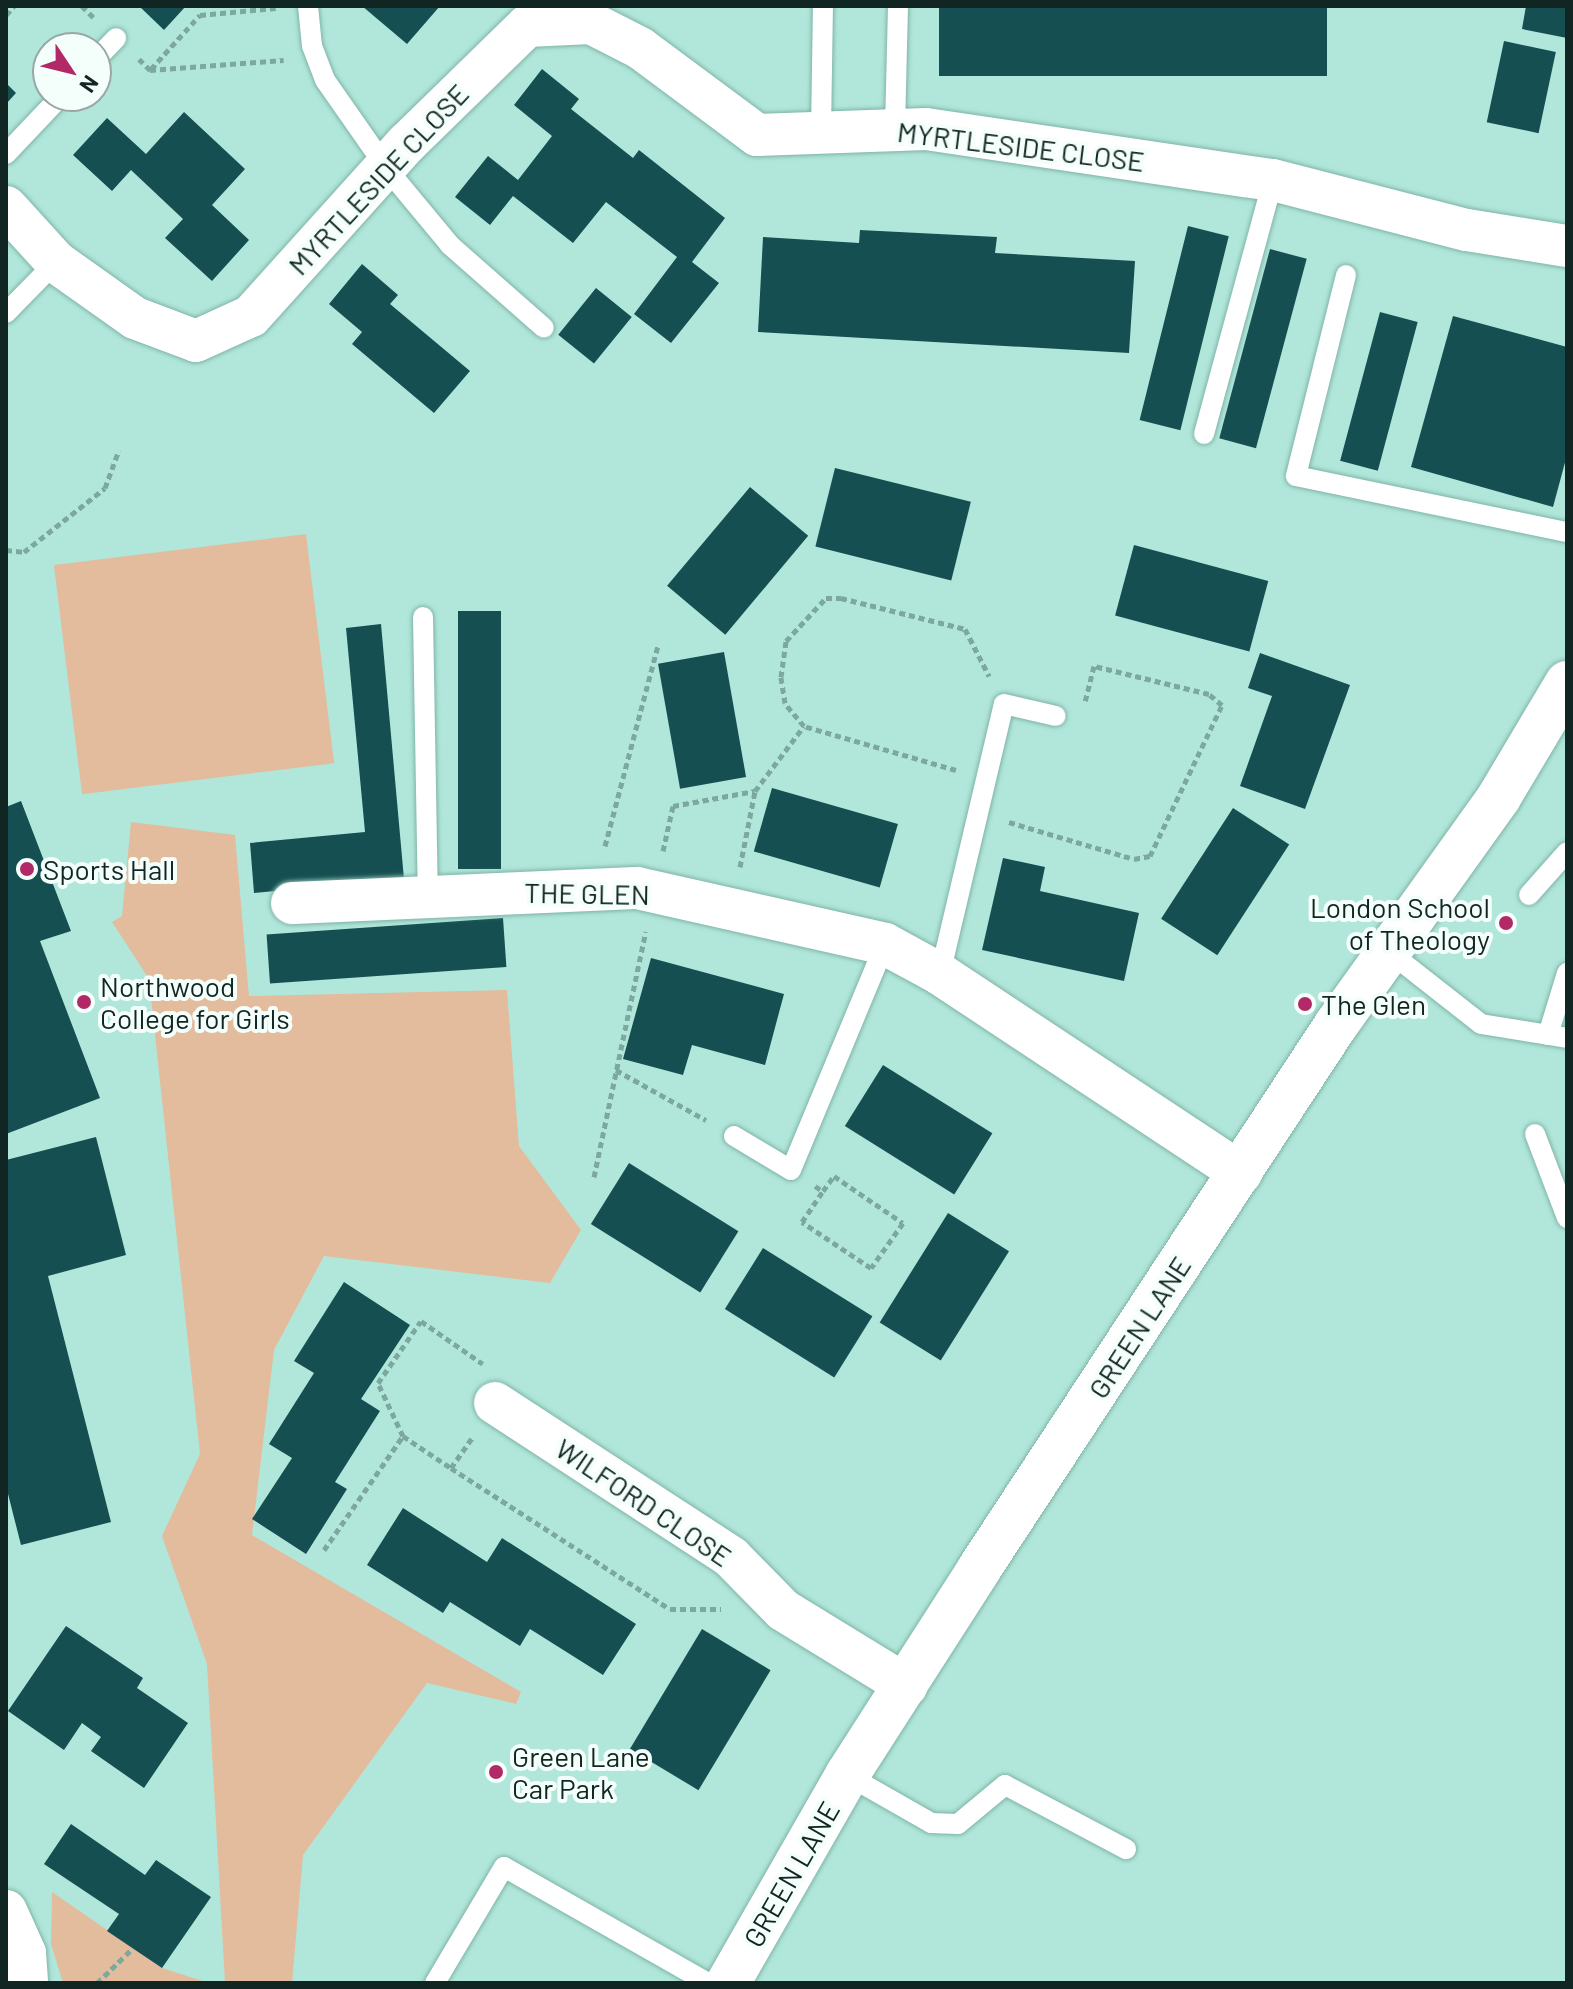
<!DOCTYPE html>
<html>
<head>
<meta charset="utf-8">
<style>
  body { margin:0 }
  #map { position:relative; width:1573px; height:1989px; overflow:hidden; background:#b1e7db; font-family:Barlow,sans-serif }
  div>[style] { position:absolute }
  .green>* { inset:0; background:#e3bb9d; transform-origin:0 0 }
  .building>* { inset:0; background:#164f52; transform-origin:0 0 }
  .path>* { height:5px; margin-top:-2.5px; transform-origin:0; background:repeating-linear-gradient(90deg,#7ca89e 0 6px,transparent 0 10px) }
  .roads { filter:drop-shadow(0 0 2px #80b4a8) drop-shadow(0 0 2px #80b4a8) }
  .lane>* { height:20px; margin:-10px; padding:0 10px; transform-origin:10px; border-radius:10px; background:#fff }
  .street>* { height:42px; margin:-21px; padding:0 21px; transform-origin:21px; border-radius:21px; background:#fff }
  .secondary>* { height:44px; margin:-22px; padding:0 22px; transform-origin:22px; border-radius:22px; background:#fff }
  .dots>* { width:22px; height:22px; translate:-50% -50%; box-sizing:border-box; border:4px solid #f4fefb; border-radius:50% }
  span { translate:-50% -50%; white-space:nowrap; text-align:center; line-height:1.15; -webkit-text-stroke:8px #f4fefb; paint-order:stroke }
  .street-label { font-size:28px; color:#112622 }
  .poi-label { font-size:28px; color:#112622 }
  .left { translate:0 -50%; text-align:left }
  .right { translate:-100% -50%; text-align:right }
  .frame { position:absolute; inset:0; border:8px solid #112622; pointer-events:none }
  .north { position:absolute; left:32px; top:32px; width:80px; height:80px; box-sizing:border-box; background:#f4fefb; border:2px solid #99a8a4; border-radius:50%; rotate:125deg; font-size:22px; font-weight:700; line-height:32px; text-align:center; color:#112622 }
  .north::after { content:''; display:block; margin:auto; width:28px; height:36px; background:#b32866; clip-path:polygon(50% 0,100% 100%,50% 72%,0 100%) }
</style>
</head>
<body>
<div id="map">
  <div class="green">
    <div style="left:306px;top:534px;width:231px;height:254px;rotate:83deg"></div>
    <div style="clip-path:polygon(131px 822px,235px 835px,249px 996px,507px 990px,519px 1146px,581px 1230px,550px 1283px,324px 1256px,274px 1350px,252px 1535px,521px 1692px,516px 1704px,427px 1683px,303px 1855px,292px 1983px,225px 1983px,207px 1664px,162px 1536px,200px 1454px,149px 979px,112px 922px,122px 916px)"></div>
    <div style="clip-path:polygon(52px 1892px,162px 1968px,209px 1983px,63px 1983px,51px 1944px)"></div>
  </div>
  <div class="building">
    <div style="clip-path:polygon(139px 6px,186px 6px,164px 30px)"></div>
    <div style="clip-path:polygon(362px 6px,440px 6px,407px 44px)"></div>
    <div style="left:939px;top:6px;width:388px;height:70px"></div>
    <div style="clip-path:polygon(1526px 6px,1567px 6px,1567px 38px,1522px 29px)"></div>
    <div style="left:1504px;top:41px;width:53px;height:83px;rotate:12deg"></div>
    <div style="clip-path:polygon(542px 69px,579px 99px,571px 109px,633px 158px,639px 150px,725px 218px,692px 262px,719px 283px,671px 343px,634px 314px,677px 257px,606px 202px,573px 243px,513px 196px,490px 225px,455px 197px,488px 156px,518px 180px,552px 136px,514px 105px)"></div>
    <div style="clip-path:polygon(6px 83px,16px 93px,6px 104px)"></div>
    <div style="clip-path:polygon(184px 112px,245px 169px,212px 205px,249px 240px,212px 281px,165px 238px,183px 219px,131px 170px,112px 191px,73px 155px,107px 118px,146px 154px)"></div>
    <div style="left:1188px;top:226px;width:42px;height:200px;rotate:14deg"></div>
    <div style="clip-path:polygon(860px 230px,997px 237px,995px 253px,1135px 261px,1129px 353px,758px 332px,763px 237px,859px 243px)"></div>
    <div style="left:1270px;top:249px;width:38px;height:196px;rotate:15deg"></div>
    <div style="clip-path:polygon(362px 264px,398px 295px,390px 304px,470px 371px,434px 413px,352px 344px,362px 332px,329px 304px)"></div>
    <div style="left:596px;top:288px;width:46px;height:60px;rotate:39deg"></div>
    <div style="left:1380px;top:312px;width:39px;height:154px;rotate:15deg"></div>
    <div style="clip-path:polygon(1453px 316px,1567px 347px,1567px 455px,1553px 507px,1411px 467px)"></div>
    <div style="left:835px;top:468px;width:140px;height:81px;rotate:14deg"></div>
    <div style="left:750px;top:487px;width:76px;height:129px;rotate:40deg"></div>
    <div style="left:1134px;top:545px;width:139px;height:73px;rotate:15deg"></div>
    <div style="left:501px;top:611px;width:258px;height:43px;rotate:90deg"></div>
    <div style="clip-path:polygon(381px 624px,404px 879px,254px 893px,250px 843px,365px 832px,346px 628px)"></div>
    <div style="left:724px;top:652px;width:127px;height:67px;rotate:80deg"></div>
    <div style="clip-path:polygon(1260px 653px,1350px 685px,1305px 809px,1240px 786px,1272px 696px,1248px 688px)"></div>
    <div style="left:772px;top:788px;width:131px;height:66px;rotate:16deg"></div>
    <div style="clip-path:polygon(21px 801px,71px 931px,40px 941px,100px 1098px,6px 1134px,6px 807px)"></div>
    <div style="left:1233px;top:808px;width:67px;height:132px;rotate:33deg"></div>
    <div style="clip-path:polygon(1003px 858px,1045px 867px,1040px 891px,1139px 913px,1124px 981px,982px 950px)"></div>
    <div style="left:503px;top:918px;width:49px;height:237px;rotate:86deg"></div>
    <div style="clip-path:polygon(651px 958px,784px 994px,765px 1065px,692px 1045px,683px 1075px,623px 1059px)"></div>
    <div style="left:883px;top:1065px;width:129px;height:72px;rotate:32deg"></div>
    <div style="clip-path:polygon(96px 1137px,126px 1255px,48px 1276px,111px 1522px,21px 1545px,6px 1486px,6px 1160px)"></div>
    <div style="left:629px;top:1163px;width:129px;height:72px;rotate:32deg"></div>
    <div style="left:948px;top:1213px;width:72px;height:129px;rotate:32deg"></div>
    <div style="left:763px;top:1248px;width:129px;height:72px;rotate:32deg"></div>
    <div style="clip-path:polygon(344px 1282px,410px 1325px,361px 1399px,380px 1411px,335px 1482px,347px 1489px,306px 1554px,252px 1519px,292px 1458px,269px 1444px,314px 1373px,294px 1361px)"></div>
    <div style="clip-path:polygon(403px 1508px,487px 1562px,502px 1538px,636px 1624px,603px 1675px,530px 1629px,520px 1646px,450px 1602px,443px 1613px,367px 1565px)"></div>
    <div style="clip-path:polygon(66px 1626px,143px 1678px,137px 1688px,188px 1723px,144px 1788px,91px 1751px,101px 1737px,82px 1723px,64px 1750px,8px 1711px)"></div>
    <div style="left:702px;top:1629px;width:80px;height:140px;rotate:31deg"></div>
    <div style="clip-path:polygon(71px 1824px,145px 1875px,156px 1860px,211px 1897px,162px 1968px,107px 1931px,119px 1914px,44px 1864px)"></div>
  </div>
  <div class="path">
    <div style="left:82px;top:6px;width:16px;rotate:45deg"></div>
    <div style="left:6px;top:15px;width:12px;rotate:-48deg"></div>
    <div style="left:139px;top:59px;width:16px;rotate:45deg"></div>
    <div style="left:150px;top:70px;width:134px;rotate:-4.3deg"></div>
    <div style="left:151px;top:69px;width:73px;rotate:-47.8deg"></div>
    <div style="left:200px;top:15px;width:76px;rotate:-5.3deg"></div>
    <div style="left:6px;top:550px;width:18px;rotate:6deg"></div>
    <div style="left:24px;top:552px;width:103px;rotate:-38.3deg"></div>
    <div style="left:105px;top:488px;width:40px;rotate:-69.8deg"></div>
    <div style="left:956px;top:770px;width:158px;rotate:-163.9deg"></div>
    <div style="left:804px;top:726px;width:30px;rotate:-130deg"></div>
    <div style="left:785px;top:703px;width:26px;rotate:-99deg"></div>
    <div style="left:781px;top:677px;width:36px;rotate:-82deg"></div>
    <div style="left:786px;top:641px;width:59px;rotate:-47.1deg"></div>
    <div style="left:826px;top:598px;width:15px"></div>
    <div style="left:841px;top:598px;width:128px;rotate:14deg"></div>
    <div style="left:965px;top:629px;width:53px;rotate:62.9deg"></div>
    <div style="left:1009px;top:822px;width:130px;rotate:16.5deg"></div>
    <div style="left:1134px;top:859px;width:16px;rotate:-11deg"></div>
    <div style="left:1150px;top:856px;width:167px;rotate:-64.5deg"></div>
    <div style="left:1222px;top:705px;width:17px;rotate:-140deg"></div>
    <div style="left:1209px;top:694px;width:118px;rotate:-166.3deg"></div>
    <div style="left:1094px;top:666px;width:36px;rotate:104deg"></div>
    <div style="left:605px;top:846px;width:208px;rotate:-75.2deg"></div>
    <div style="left:663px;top:851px;width:46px;rotate:-77.5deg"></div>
    <div style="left:673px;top:806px;width:83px;rotate:-10.4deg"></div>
    <div style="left:740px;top:867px;width:77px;rotate:-78.8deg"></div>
    <div style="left:755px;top:791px;width:81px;rotate:-53deg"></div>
    <div style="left:616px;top:1070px;width:103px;rotate:29.1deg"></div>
    <div style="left:594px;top:1177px;width:251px;rotate:-78.1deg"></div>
    <div style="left:815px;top:1186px;width:9px;rotate:32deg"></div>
    <div style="left:823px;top:1191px;width:19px;rotate:-54deg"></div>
    <div style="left:834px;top:1176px;width:83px;rotate:34.3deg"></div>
    <div style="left:903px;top:1223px;width:55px;rotate:125.4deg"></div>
    <div style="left:871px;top:1268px;width:83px;rotate:-146.3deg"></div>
    <div style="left:802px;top:1222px;width:37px;rotate:-56deg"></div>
    <div style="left:403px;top:1436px;width:59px;rotate:-115.3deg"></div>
    <div style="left:378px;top:1383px;width:75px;rotate:-55.3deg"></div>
    <div style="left:421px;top:1321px;width:75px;rotate:34.7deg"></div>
    <div style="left:451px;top:1468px;width:260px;rotate:32.8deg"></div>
    <div style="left:670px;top:1609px;width:51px"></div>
    <div style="left:324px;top:1550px;width:139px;rotate:-55.3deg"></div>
    <div style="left:403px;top:1436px;width:58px;rotate:33.7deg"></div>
    <div style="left:451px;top:1468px;width:39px;rotate:-55deg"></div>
    <div style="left:97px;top:1983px;width:50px;rotate:-44.2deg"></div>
  </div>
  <div class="roads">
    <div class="lane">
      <div style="left:308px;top:6px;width:40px;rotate:84.3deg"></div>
      <div style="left:312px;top:46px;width:36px;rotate:69deg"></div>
      <div style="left:325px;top:80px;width:108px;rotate:55.1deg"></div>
      <div style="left:387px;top:169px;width:99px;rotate:50.3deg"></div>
      <div style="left:450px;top:245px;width:125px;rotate:41.4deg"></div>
      <div style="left:96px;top:59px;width:29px;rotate:-46deg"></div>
      <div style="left:895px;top:129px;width:123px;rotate:-88.6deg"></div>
      <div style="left:821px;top:131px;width:125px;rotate:-89.1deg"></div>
      <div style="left:6px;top:154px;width:80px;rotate:-46.5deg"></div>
      <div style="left:1346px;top:275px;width:207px;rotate:104deg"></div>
      <div style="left:1296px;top:476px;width:277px;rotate:11.7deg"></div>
      <div style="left:6px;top:313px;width:71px;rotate:-45.6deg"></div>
      <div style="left:1204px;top:434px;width:263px;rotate:-74.8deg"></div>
      <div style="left:423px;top:617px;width:281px;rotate:89deg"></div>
      <div style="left:1529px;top:895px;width:57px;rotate:-48.5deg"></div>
      <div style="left:1388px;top:951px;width:118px;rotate:38.1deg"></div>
      <div style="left:1481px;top:1024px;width:87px;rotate:9.2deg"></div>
      <div style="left:940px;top:974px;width:277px;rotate:-76.7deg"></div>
      <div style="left:1004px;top:704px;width:53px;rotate:13deg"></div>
      <div style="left:1548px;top:1035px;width:65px;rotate:-73deg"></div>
      <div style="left:1535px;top:1134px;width:90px;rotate:69.1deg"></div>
      <div style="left:734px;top:1136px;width:66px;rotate:30.8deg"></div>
      <div style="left:791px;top:1170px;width:245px;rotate:-67.4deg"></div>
      <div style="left:847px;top:1775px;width:97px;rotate:29.7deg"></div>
      <div style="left:931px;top:1823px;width:27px;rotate:2deg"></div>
      <div style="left:958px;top:1824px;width:61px;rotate:-39.7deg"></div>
      <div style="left:1005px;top:1785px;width:137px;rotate:27.9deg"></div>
      <div style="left:435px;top:1983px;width:135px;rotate:-59.3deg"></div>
      <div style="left:504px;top:1867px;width:235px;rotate:29.6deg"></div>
    </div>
    <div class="street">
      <div style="left:6px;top:207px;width:74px;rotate:47.7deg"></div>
      <div style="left:56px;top:262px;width:97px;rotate:35.3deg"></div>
      <div style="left:135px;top:318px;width:65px;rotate:20.7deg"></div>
      <div style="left:196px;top:341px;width:60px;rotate:-24.4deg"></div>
      <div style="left:251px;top:316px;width:232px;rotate:-48deg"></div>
      <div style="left:406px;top:144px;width:169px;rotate:-44.3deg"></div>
      <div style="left:527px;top:26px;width:64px;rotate:-2.7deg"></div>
      <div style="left:591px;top:23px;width:55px;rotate:27deg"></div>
      <div style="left:640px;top:48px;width:146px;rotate:36.6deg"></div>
      <div style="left:757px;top:135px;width:169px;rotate:-2deg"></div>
      <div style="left:926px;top:129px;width:351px;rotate:8.4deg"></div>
      <div style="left:1273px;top:180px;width:200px;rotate:14.5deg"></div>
      <div style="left:1467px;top:230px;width:101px;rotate:9.1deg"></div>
      <div style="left:292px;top:903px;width:345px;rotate:-2.5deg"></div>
      <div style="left:637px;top:888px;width:254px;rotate:12.7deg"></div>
      <div style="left:885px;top:944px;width:63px;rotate:28.6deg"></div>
      <div style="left:940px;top:974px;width:361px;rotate:33.5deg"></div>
      <div style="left:495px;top:1403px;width:282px;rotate:33.1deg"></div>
      <div style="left:731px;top:1557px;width:74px;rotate:45.5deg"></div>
      <div style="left:783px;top:1610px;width:145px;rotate:31.5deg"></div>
      <div style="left:6px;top:1911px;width:46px;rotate:65.7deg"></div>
      <div style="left:25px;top:1953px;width:30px;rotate:86deg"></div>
    </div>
    <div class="secondary">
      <div style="left:728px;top:1983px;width:240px;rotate:-60.2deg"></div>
      <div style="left:847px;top:1775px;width:245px;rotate:-57.3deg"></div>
      <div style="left:979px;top:1569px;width:651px;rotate:-56.73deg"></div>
      <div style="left:1336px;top:1025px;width:280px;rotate:-54.4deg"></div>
      <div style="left:1499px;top:797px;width:133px;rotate:-59.2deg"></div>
    </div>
  </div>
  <div class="dots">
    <div style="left:27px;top:869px;background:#b32866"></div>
    <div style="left:1506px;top:923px;background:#b32866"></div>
    <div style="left:84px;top:1002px;background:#b32866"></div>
    <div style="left:1305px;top:1004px;background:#b32866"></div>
    <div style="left:496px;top:1772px;background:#b32866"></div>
  </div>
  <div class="street-label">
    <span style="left:1021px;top:146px;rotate:7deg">MYRTLESIDE CLOSE</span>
    <span style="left:378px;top:179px;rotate:-47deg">MYRTLESIDE CLOSE</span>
    <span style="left:587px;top:893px;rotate:1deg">THE GLEN</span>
    <span style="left:1139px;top:1327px;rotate:-57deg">GREEN LANE</span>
    <span style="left:644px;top:1502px;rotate:34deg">WILFORD CLOSE</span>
    <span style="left:791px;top:1874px;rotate:-60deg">GREEN LANE</span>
  </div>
  <div class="poi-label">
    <span class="left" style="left:43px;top:869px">Sports Hall</span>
    <span class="right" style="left:1490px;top:923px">London School<br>of Theology</span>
    <span class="left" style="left:100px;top:1002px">Northwood<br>College for Girls</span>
    <span class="left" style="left:1321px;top:1004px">The Glen</span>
    <span class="left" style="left:512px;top:1772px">Green Lane<br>Car Park</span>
  </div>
  <div class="frame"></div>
  <div class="north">N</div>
</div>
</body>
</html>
